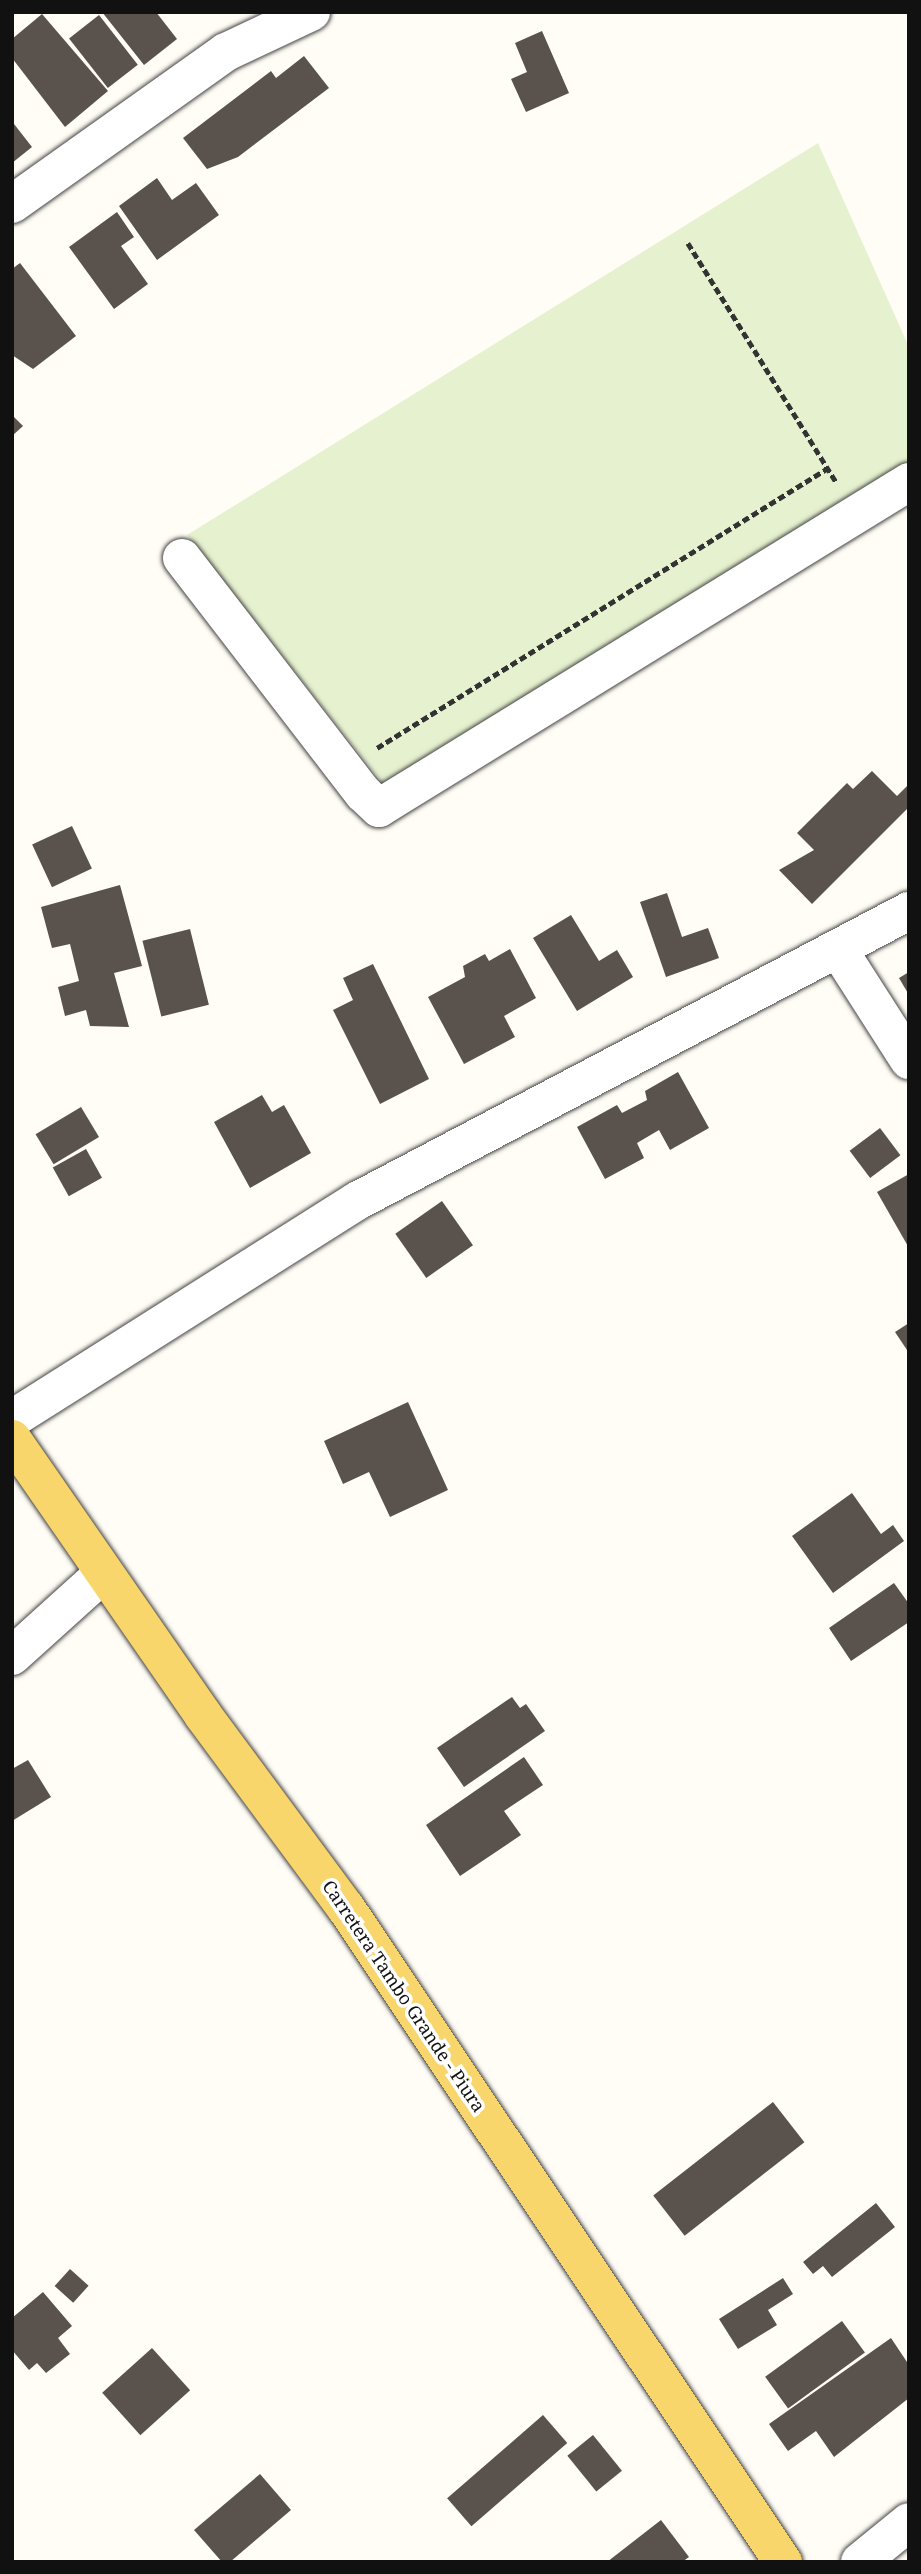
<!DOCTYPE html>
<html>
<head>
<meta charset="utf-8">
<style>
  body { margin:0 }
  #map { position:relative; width:921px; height:2574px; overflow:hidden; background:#fffdf5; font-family:"Noto Serif",serif }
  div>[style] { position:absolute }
  .pitch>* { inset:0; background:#e6f2cf }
  .building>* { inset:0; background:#5a524d; transform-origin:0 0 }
  .path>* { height:4.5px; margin-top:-2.25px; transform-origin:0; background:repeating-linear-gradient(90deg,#333 0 7px,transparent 0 10.5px) }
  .roads { filter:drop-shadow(0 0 2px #444) drop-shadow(0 0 2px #444) }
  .minor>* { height:38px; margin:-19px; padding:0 19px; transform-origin:19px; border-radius:19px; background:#fff }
  .major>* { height:38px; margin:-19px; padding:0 19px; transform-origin:19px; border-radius:19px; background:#f9d66b }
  span { translate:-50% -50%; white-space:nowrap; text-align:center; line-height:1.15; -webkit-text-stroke:7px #fff; paint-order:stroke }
  .street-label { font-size:18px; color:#111 }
  .frame { position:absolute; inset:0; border:14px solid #111; pointer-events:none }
</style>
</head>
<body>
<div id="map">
  <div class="pitch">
    <div style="clip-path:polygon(818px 143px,909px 347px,909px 461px,383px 783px,187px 535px)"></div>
  </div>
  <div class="building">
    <div style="clip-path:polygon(102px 12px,156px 12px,177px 39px,144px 65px)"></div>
    <div style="clip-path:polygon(42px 14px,108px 91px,65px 127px,12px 58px,12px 39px)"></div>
    <div style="left:99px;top:15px;width:63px;height:38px;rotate:52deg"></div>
    <div style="clip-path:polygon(542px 31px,569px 93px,526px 112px,511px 79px,527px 72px,515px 43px)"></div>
    <div style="clip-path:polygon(304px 56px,329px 88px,238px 157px,207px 169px,183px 138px,271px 71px,276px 78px)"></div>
    <div style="clip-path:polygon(14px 124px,32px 147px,12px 163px,12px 125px)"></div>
    <div style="clip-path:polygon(157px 178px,172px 200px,196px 183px,219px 215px,157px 260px,119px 206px)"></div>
    <div style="clip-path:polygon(117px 212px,134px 237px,121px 246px,148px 284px,114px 309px,69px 247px)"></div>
    <div style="clip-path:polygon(20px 263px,76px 336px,33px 369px,12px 355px,12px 269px)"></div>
    <div style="clip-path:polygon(12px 415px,23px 426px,12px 436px)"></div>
    <div style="clip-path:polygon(872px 771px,897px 796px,909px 784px,909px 807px,812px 904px,779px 870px,814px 850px,797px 833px,847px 783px,853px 789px)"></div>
    <div style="left:72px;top:826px;width:47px;height:44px;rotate:65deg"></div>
    <div style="clip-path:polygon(120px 885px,142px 966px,114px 973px,129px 1027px,90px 1026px,86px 1010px,65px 1016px,58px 987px,79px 981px,70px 944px,52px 948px,41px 907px)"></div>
    <div style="clip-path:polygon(667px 893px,682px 937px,708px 928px,719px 958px,666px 977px,640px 902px)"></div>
    <div style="clip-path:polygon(571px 915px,599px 961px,617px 950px,633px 977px,577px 1011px,533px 938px)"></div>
    <div style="left:190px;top:929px;width:78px;height:49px;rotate:76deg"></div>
    <div style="clip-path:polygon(510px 949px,536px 998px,504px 1016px,515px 1037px,464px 1064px,428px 997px,465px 977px,463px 966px,485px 954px,489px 961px)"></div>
    <div style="clip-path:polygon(373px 964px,429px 1079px,380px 1104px,333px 1010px,353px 1000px,343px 978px)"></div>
    <div style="clip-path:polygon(909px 972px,909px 995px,899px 978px)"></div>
    <div style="clip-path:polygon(678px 1072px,709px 1128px,670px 1150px,659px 1130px,637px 1143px,644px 1158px,605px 1179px,577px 1127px,617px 1105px,622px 1113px,647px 1100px,645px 1091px)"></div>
    <div style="clip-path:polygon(262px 1095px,272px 1112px,284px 1105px,311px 1153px,250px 1188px,214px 1122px)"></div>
    <div style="left:81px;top:1107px;width:35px;height:53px;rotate:59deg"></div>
    <div style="left:880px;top:1128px;width:34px;height:38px;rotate:53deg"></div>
    <div style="left:86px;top:1149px;width:33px;height:38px;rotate:61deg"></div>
    <div style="clip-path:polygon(909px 1174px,909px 1248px,877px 1192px)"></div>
    <div style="left:442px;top:1201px;width:54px;height:57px;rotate:55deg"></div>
    <div style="clip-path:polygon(909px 1323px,909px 1353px,895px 1332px)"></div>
    <div style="clip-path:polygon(408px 1402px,448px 1490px,390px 1517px,369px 1472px,343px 1484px,324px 1441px)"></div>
    <div style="clip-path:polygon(852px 1493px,881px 1534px,893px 1525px,904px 1541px,833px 1593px,792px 1536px)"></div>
    <div style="clip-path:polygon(894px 1583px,909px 1604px,909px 1622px,851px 1661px,829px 1628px)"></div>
    <div style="clip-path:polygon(512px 1697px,520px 1708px,526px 1704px,545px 1731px,464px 1787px,437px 1748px)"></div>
    <div style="clip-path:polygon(524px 1757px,543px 1785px,504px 1811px,521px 1835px,460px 1876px,426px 1825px)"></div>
    <div style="clip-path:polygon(28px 1760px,51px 1797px,12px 1821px,12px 1769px)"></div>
    <div style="left:773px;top:2102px;width:51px;height:152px;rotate:52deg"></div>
    <div style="clip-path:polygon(876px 2203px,895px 2227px,832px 2277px,823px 2266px,813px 2274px,803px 2262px)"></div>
    <div style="left:70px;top:2269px;width:25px;height:23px;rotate:42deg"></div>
    <div style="clip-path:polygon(783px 2278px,793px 2294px,768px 2310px,777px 2325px,738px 2349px,719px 2319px)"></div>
    <div style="clip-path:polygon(43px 2292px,72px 2326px,58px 2338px,70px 2354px,46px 2373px,37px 2363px,29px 2370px,12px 2350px,12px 2318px)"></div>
    <div style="left:842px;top:2321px;width:39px;height:95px;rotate:54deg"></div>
    <div style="clip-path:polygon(891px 2338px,909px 2365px,909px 2398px,834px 2457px,816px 2431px,788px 2451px,769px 2424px)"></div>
    <div style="left:152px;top:2348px;width:57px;height:67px;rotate:48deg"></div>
    <div style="left:543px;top:2415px;width:37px;height:127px;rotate:49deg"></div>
    <div style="left:593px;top:2435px;width:46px;height:33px;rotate:51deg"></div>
    <div style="clip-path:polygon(260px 2474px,291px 2510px,230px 2562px,222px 2562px,194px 2530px)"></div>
    <div style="clip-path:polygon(661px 2520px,689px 2557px,682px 2562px,607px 2562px)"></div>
  </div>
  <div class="path">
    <div style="left:688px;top:243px;width:281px;rotate:58.2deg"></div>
    <div style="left:377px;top:748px;width:531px;rotate:-31.83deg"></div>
  </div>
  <div class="roads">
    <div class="minor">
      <div style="left:12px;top:204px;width:262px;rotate:-35.4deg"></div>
      <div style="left:226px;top:52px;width:94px;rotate:-25.2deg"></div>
      <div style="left:182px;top:558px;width:297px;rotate:52.4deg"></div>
      <div style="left:363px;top:793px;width:22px;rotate:43deg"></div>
      <div style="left:379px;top:808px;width:622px;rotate:-31.6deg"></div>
      <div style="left:838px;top:949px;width:132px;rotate:57.4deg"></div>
      <div style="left:12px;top:1419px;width:408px;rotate:-32.3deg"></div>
      <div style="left:357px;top:1201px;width:624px;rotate:-27.72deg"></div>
      <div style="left:12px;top:1656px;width:124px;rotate:-42.1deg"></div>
      <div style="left:860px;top:2562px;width:63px;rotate:-39.2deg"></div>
    </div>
    <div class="major">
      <div style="left:12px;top:1439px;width:336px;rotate:55.3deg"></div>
      <div style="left:203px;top:1715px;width:240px;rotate:53.5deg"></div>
      <div style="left:346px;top:1908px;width:787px;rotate:56.25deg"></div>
    </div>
  </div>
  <div class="street-label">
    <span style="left:404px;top:1996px;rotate:56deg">Carretera Tambo Grande - Piura</span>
  </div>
  <div class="frame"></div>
</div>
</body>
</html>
